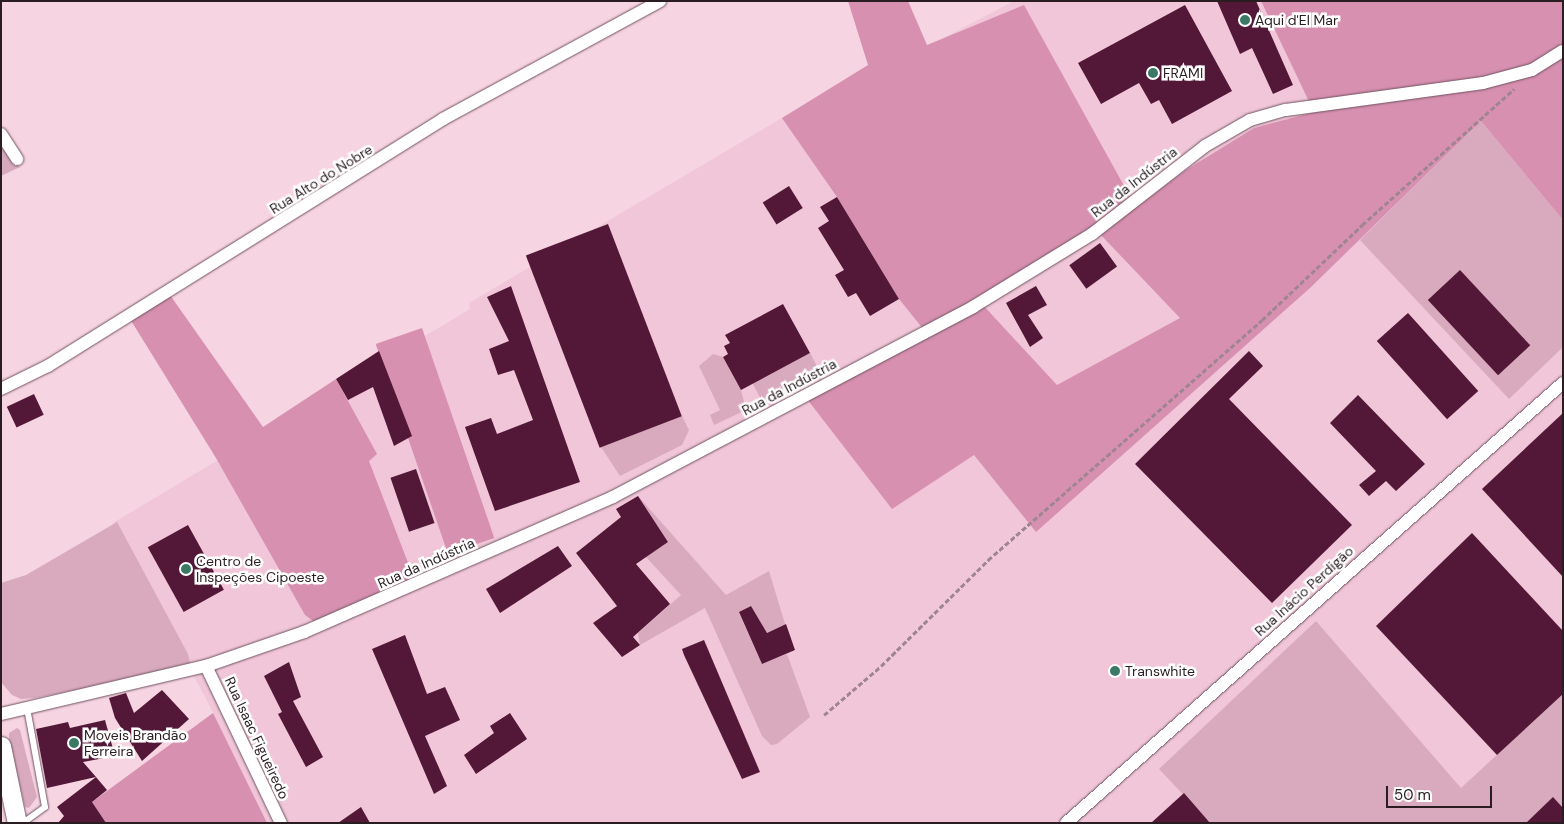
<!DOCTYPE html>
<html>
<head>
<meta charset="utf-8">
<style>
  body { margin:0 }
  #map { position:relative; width:1564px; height:824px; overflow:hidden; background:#f7d4e2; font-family:"DM Sans",sans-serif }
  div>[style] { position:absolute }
  .built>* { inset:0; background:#f0c6d8 }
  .green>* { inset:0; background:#d9aabe; transform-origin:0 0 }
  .forest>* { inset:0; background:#d790b0; transform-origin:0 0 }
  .building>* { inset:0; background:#531837; transform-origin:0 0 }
  .path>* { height:2.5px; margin-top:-1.25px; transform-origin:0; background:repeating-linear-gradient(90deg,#9e858f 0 5px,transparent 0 7.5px) }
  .roads { filter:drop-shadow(0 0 1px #705360) drop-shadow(0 0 1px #705360) }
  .service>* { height:6px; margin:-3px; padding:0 3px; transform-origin:3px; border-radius:3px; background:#fff }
  .minor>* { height:12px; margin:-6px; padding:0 6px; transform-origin:6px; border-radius:6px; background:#fff }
  .secondary>* { height:19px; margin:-9.5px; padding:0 9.5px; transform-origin:9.5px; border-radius:9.5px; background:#fff }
  .dots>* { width:14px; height:14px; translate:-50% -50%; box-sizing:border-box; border:2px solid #fff; border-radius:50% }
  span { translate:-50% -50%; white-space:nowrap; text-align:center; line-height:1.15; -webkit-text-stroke:5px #fff; paint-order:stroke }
  .poi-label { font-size:14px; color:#291d22 }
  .left { translate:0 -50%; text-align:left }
  .street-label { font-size:14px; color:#291d22 }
  .frame { position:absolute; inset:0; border:2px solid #291d22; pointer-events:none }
  .scale { position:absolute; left:1386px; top:786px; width:106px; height:22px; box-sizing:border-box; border:2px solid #291d22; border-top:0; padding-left:6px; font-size:15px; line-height:18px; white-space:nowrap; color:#291d22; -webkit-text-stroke:4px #fff; paint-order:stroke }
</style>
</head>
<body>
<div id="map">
  <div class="built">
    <div style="clip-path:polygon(1014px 1px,1563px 1px,1563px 823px,109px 823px,214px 714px,113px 523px,470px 309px,469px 303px,782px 118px,785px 121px)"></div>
  </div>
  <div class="green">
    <div style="clip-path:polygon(1481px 121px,1563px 220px,1563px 347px,1509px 399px,1360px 240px)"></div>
    <div style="clip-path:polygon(1px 136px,20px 167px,1px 176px)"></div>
    <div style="left:810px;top:353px;width:19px;height:65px;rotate:62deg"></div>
    <div style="clip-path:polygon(713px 354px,723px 357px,741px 390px,746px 410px,714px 425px,710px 415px,720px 410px,699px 366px)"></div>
    <div style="clip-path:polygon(682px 416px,689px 430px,682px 445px,620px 476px,601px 447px)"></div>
    <div style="clip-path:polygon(638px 496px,726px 595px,769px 571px,785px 624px,767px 633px,751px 606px,739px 613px,762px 664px,787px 654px,810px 717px,777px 744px,771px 745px,762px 736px,705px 608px,640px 645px,638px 633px,681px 595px,646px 557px,668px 542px)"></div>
    <div style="clip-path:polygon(117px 522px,188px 654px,191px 667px,35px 698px,21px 699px,12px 695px,1px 682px,1px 583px,26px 575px)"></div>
    <div style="clip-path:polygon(1316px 621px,1461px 788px,1563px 694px,1563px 823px,1210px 823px,1159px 769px)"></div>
    <div style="clip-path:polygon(17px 728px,20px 730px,37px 797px,29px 808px,25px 807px,9px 740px,9px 733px)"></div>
  </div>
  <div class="forest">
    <div style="clip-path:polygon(848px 1px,908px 1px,927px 45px,1024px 5px,1133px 202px,924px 330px,899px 299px,837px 197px,782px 118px,868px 65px)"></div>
    <div style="clip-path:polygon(1261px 1px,1563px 1px,1563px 220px,1481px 121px,1310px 288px,1036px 532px,974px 455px,892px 509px,807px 399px,982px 304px,1057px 385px,1180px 318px,1100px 234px,1186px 170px,1254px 128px,1314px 112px)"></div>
    <div style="clip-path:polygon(170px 295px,263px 427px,336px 379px,377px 454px,369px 461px,415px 581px,316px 623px,305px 615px,216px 458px,130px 319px)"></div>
    <div style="left:422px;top:328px;width:222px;height:49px;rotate:71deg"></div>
    <div style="clip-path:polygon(213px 713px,267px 823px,105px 823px,92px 802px)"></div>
  </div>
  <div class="building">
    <div style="clip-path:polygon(1217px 1px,1256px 1px,1293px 85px,1273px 94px,1252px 48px,1240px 54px)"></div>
    <div style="clip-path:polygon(1185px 5px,1232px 91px,1172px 124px,1159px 100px,1151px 104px,1139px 83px,1101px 104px,1078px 63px)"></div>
    <div style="left:789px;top:186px;width:26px;height:31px;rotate:58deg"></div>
    <div style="clip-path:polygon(837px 197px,899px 299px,870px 316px,856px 293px,848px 297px,835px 275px,844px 270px,818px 228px,829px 221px,820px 207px)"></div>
    <div style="left:608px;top:224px;width:206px;height:88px;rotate:69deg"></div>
    <div style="left:1100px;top:243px;width:29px;height:38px;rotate:54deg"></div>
    <div style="left:1460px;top:270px;width:103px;height:44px;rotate:47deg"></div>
    <div style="clip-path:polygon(511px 286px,580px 482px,495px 511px,465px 427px,491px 418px,497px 434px,533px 420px,514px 370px,498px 375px,489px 349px,509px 341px,487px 297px)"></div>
    <div style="clip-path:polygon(1036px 286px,1047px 305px,1028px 315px,1043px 338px,1030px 347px,1006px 303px)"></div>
    <div style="clip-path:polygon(783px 304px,810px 353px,741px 390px,723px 357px,728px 354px,724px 346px,730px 343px,725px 335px)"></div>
    <div style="left:1408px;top:313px;width:105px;height:42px;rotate:48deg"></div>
    <div style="clip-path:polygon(379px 351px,412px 436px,394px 446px,373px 387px,348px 400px,336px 379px)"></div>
    <div style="clip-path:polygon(1249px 351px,1263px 366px,1229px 399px,1352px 525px,1272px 603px,1135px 464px)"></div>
    <div style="left:34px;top:394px;width:23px;height:30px;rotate:65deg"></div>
    <div style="clip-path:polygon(1358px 395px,1425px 464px,1396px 491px,1386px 481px,1369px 496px,1359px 485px,1376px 471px,1330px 423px)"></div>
    <div style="clip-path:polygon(1563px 413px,1563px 577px,1482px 489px)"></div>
    <div style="left:416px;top:469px;width:57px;height:27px;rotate:71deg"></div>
    <div style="clip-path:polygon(638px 496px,668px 542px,636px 564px,670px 604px,633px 637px,640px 645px,622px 657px,593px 623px,617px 606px,576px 553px,621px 517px,616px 509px)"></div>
    <div style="left:188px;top:525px;width:74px;height:46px;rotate:61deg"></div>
    <div style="clip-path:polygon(1472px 533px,1563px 631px,1563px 694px,1497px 755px,1376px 626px)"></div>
    <div style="clip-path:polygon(558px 546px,572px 566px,500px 613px,486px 589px)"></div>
    <div style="clip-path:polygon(751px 606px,767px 633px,786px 624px,795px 650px,762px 664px,739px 612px)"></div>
    <div style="clip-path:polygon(405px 635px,427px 694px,445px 687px,460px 720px,425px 736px,447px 786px,434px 794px,372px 649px)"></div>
    <div style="clip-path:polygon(704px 640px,760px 772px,742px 779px,684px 655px,682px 649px)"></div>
    <div style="clip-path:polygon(289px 662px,301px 697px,293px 701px,323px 757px,306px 767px,278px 714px,282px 712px,264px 676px)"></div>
    <div style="clip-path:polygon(162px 690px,189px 719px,142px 761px,115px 718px,109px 698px,126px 693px,134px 713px)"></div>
    <div style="clip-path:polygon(510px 713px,527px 739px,476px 774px,464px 755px,494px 733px,490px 726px)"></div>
    <div style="clip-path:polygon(105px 720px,115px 756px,83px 762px,96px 777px,47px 788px,36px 729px,68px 722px,70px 728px)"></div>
    <div style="clip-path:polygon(96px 777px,107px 790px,92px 802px,106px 823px,58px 823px,64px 816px,57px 807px)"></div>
    <div style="clip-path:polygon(1184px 793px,1210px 823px,1151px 823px)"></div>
    <div style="clip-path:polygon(1553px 797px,1563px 808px,1563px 823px,1526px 823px)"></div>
    <div style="clip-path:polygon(361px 807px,370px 823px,338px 823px)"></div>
  </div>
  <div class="path">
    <div style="left:824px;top:715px;width:75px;rotate:-40.7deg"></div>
    <div style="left:881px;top:666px;width:151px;rotate:-44.7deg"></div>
    <div style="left:988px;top:560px;width:364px;rotate:-41.2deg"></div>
    <div style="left:1262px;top:320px;width:138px;rotate:-43.5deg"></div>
    <div style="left:1362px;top:225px;width:204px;rotate:-41.8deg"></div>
  </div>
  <div class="roads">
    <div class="service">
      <div style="left:23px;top:823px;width:27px;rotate:-36deg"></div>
      <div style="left:45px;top:807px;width:101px;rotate:-100.3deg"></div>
    </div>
    <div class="minor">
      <div style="left:1px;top:134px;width:30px;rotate:57deg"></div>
      <div style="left:1px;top:389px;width:52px;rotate:-26.1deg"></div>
      <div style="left:48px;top:366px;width:466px;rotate:-32deg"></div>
      <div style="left:443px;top:119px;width:247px;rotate:-28.5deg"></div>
      <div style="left:206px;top:666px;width:174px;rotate:64.5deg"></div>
      <div style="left:1px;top:714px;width:211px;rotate:-13.2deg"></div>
      <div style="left:206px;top:666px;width:104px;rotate:-19.1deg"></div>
      <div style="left:304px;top:632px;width:337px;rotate:-23.6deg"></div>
      <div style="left:613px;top:497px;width:407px;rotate:-27.8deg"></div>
      <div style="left:973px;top:307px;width:140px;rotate:-31.5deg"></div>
      <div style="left:1092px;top:234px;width:143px;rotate:-37.9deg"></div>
      <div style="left:1205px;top:146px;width:52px;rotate:-30deg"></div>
      <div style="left:1250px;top:120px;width:37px;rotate:-16deg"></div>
      <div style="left:1286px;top:110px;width:199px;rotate:-7.8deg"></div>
      <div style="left:1483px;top:83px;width:51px;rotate:-14.9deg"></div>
      <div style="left:1532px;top:70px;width:36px;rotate:-32deg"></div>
      <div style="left:1066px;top:823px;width:664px;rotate:-41.52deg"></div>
    </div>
    <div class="secondary">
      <div style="left:1px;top:746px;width:79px;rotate:78.3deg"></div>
    </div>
  </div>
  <div class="dots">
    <div style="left:1245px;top:20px;background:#3b7966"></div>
    <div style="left:1153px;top:73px;background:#3b7966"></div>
    <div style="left:186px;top:569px;background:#3b7966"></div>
    <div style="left:1115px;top:671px;background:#3b7966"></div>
    <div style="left:74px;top:743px;background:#3b7966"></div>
  </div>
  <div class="poi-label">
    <span class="left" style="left:1255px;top:20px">Aqui d'El Mar</span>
    <span class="left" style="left:1163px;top:73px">FRAMI</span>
    <span class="left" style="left:196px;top:569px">Centro de<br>Inspeções Cipoeste</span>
    <span class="left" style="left:1125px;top:671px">Transwhite</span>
    <span class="left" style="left:84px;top:743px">Moveis Brandão<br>Ferreira</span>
  </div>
  <div class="street-label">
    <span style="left:321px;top:179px;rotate:-32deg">Rua Alto do Nobre</span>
    <span style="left:1134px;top:182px;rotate:-38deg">Rua da Indústria</span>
    <span style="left:789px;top:387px;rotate:-28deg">Rua da Indústria</span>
    <span style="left:426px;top:563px;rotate:-24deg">Rua da Indústria</span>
    <span style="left:1304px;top:591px;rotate:-42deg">Rua Inácio Perdigão</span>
    <span style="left:257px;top:738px;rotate:65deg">Rua Isaac Figueiredo</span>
  </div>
  <div class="frame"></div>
  <div class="scale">50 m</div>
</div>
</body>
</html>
